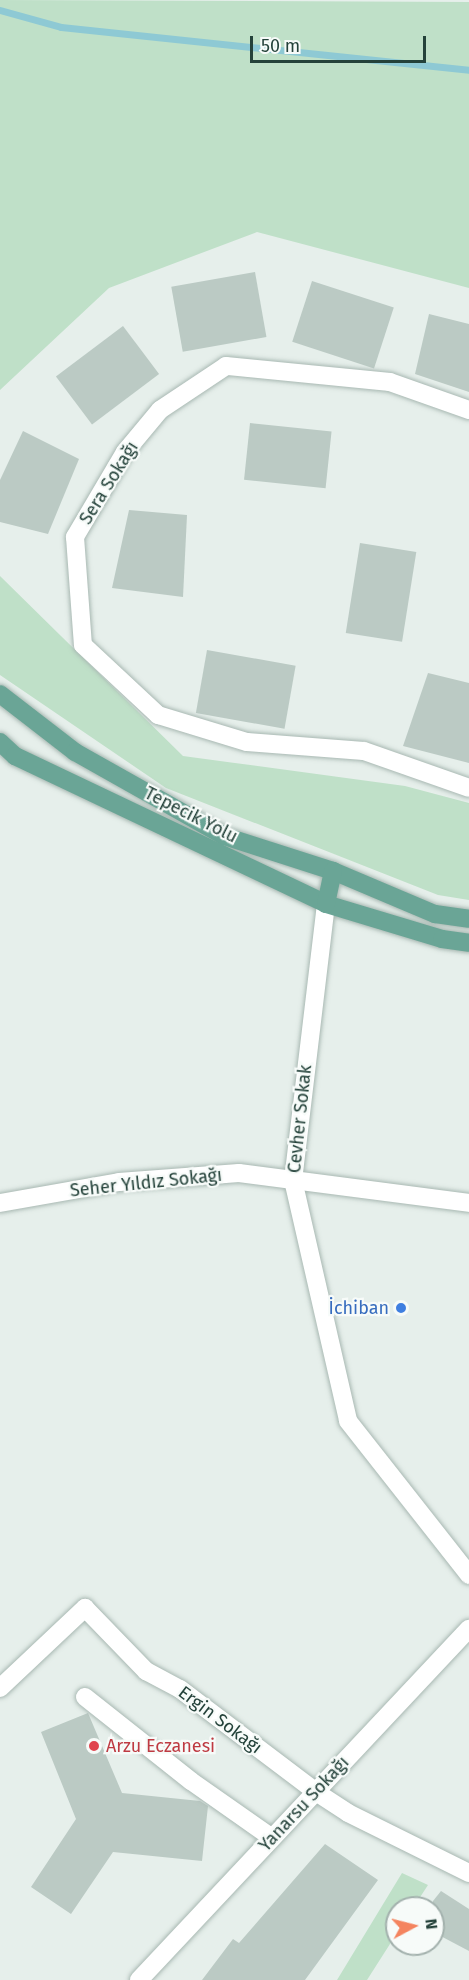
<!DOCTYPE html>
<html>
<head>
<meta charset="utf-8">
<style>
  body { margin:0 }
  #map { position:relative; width:469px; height:1980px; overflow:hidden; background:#e6efeb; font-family:"Fira Sans",sans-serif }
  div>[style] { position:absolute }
  .green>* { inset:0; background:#bfe0c8 }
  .stream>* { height:7px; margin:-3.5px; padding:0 3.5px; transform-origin:3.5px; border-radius:3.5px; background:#8ec9d4 }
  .building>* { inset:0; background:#bbcac4; transform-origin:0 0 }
  .roads { filter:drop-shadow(0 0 2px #a8b8b2) drop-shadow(0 0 2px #a8b8b2) }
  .minor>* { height:18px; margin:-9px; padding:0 9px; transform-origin:9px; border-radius:9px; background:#fff }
  .major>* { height:18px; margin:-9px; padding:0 9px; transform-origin:9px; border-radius:9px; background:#6aa596 }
  .dots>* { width:16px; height:16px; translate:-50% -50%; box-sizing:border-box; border:3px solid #f7fbf9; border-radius:50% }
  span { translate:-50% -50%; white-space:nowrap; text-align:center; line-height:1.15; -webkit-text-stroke:4.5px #f7fbf9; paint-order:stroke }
  .street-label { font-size:18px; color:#24423a }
  .shop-label { font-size:18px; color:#366cbe }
  .right { translate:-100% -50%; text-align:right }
  .health-label { font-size:18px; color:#be3a42 }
  .left { translate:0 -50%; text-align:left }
  .north { position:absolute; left:385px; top:1896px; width:60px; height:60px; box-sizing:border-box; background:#f7fbf9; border:2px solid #a3b1ad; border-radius:50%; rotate:83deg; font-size:16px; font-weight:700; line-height:24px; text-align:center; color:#24423a }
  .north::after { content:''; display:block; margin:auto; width:21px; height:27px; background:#f4845f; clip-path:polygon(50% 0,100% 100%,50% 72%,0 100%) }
  .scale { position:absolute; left:250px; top:36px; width:176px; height:27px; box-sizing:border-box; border:3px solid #24423a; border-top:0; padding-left:8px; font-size:18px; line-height:21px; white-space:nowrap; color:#24423a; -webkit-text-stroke:4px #f7fbf9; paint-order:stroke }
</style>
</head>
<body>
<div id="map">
  <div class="green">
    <div style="clip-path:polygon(0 0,469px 2px,469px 288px,257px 232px,109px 288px,0 390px)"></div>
    <div style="clip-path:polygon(0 576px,183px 756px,405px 786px,469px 803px,469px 900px,438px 895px,166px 788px,0 675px)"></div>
    <div style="clip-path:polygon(402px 1873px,428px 1885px,413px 1908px,397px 1908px,397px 1933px,367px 1980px,337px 1980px)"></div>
  </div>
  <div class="stream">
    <div style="left:0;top:10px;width:63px;rotate:15.6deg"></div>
    <div style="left:61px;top:27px;width:410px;rotate:6deg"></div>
  </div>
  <div class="building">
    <div style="left:255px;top:272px;width:66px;height:85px;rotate:80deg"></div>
    <div style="left:312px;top:281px;width:86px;height:64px;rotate:18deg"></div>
    <div style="clip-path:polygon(429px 314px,469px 324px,469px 392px,415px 374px)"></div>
    <div style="left:123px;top:326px;width:60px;height:84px;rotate:53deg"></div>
    <div style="left:250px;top:423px;width:82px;height:57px;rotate:6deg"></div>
    <div style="clip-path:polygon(23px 431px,79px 459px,48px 534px,0 522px,0 480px)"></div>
    <div style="clip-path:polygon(129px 510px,187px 515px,183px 597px,112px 588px)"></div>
    <div style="left:360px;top:543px;width:57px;height:91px;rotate:9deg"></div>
    <div style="left:207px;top:650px;width:90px;height:64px;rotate:10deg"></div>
    <div style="clip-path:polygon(428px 673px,469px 683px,469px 763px,403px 746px)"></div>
    <div style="clip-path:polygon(88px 1713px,122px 1793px,200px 1801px,208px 1806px,202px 1861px,113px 1852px,71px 1914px,31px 1887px,76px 1819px,41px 1732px)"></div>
    <div style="clip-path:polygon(325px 1844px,378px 1880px,305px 1980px,202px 1980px,233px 1939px,239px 1943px)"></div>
    <div style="clip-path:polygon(441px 1891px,469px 1909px,469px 1951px,433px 1932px,433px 1901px)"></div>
  </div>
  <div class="roads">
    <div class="minor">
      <div style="left:469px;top:410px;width:84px;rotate:-160.5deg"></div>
      <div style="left:390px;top:382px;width:165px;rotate:-174.4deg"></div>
      <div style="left:226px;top:366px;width:79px;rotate:146.3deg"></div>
      <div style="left:160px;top:410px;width:55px;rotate:129.8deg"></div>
      <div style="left:125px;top:452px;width:99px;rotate:120.5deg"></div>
      <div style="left:75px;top:537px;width:108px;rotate:85.8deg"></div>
      <div style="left:83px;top:645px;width:103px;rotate:43deg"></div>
      <div style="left:158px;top:715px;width:93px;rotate:16.9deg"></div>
      <div style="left:247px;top:742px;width:117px;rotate:4.4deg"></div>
      <div style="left:364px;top:751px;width:111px;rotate:19.4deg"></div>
      <div style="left:326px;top:904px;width:278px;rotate:96.8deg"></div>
      <div style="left:293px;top:1180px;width:247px;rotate:77.1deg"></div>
      <div style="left:348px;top:1421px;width:196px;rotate:51.8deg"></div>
      <div style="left:0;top:1203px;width:121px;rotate:-10deg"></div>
      <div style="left:119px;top:1182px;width:120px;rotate:-4.3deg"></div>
      <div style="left:239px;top:1173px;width:232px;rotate:7.4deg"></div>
      <div style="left:0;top:1688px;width:117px;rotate:-43.3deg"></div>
      <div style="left:85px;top:1608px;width:88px;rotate:45.9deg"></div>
      <div style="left:146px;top:1671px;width:38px;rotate:28deg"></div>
      <div style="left:180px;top:1689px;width:171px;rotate:37.1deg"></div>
      <div style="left:316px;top:1792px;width:38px;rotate:33deg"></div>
      <div style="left:348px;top:1813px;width:135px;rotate:26.4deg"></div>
      <div style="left:85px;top:1697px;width:135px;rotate:38.4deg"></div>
      <div style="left:191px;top:1781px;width:99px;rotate:35.1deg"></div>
      <div style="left:139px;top:1980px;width:482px;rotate:-46.8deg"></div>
    </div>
    <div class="major">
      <div style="left:0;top:694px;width:95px;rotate:37.7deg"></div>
      <div style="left:75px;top:752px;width:171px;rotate:29.4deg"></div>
      <div style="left:224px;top:836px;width:114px;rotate:17.8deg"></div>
      <div style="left:333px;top:871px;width:111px;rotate:22.9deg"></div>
      <div style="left:435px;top:914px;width:34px;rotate:8deg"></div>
      <div style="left:0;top:742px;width:21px;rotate:43deg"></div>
      <div style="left:15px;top:756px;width:344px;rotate:25.4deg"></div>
      <div style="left:326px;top:904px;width:121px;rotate:16.8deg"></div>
      <div style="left:442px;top:939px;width:27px;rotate:8deg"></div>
      <div style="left:326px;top:904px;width:34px;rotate:-78deg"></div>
    </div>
  </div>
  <div class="dots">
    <div style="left:401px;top:1308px;background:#3f7fe0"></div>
    <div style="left:94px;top:1746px;background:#e0444e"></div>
  </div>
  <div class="street-label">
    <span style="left:109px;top:483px;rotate:-58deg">Sera Sokağı</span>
    <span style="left:191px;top:815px;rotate:27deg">Tepecik Yolu</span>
    <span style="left:300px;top:1119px;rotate:-84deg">Cevher Sokak</span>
    <span style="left:146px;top:1183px;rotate:-6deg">Seher Yıldız Sokağı</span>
    <span style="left:220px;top:1720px;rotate:37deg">Ergin Sokağı</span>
    <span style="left:304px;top:1804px;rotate:-47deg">Yanarsu Sokağı</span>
  </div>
  <div class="shop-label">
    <span class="right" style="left:389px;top:1308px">İchiban</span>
  </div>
  <div class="health-label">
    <span class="left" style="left:106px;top:1746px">Arzu Eczanesi</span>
  </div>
  <div class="north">N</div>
  <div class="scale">50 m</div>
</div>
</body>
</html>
